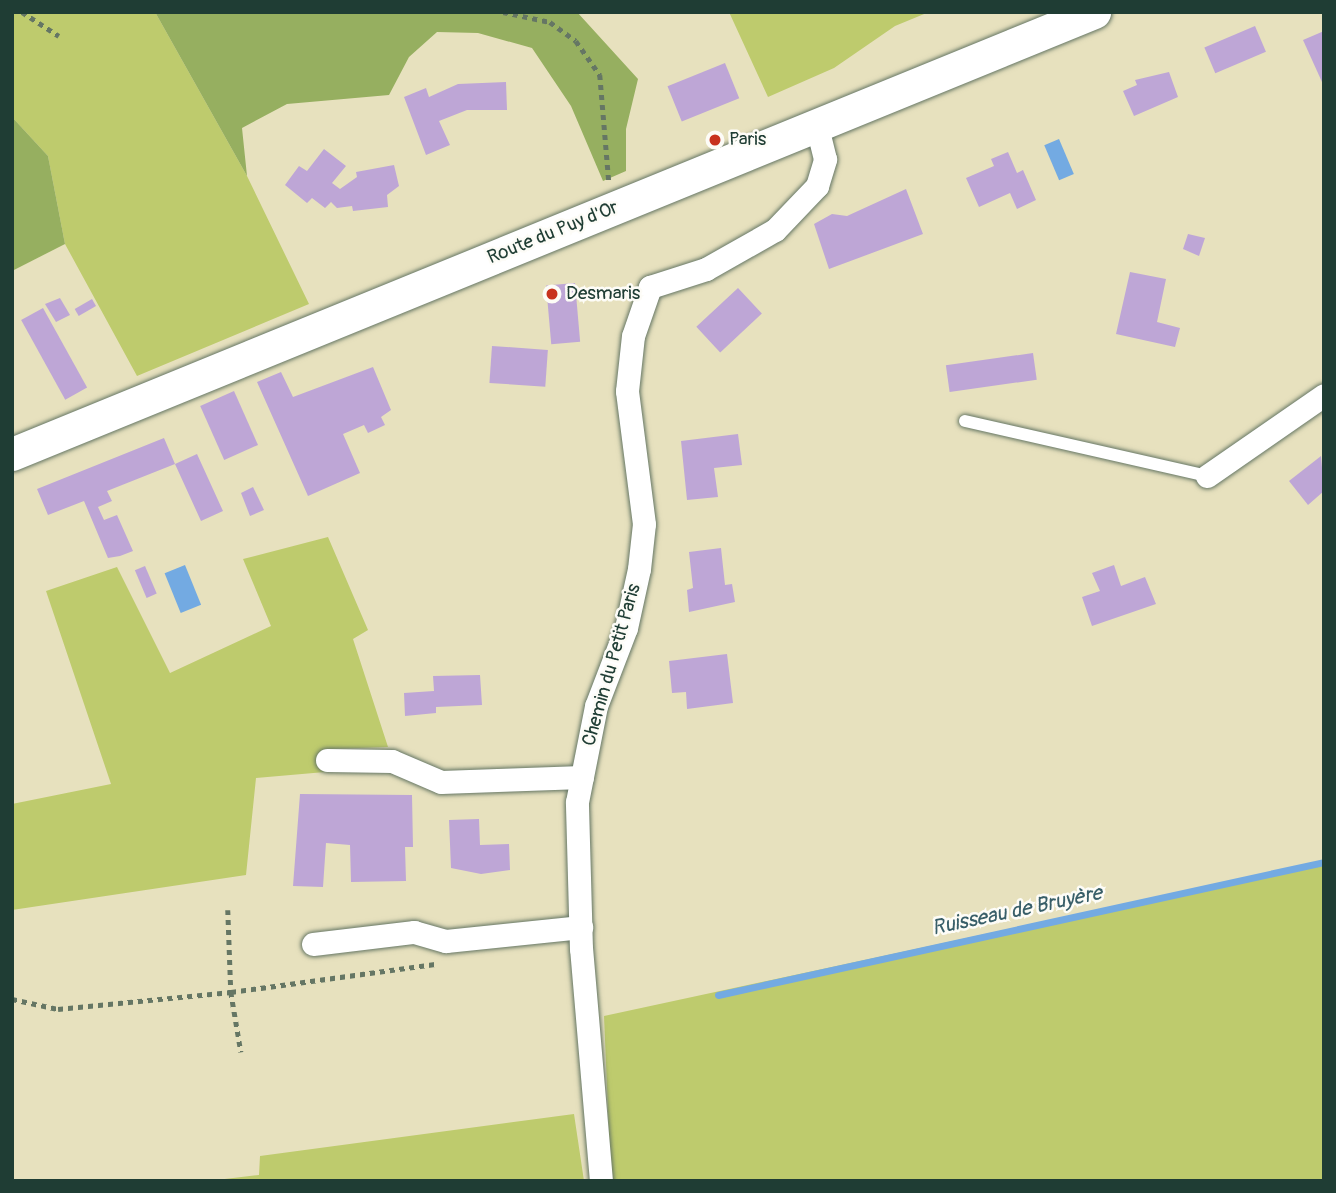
<!DOCTYPE html>
<html>
<head>
<meta charset="utf-8">
<style>
  body { margin:0 }
  #map { position:relative; width:1336px; height:1193px; overflow:hidden; background:#e7e1be; font-family:Pangolin,sans-serif }
  div>[style] { position:absolute }
  .green>* { inset:0; background:#becb6d }
  .forest>* { inset:0; background:#96af60 }
  .water>* { inset:0; background:#73aae2; transform-origin:0 0 }
  .stream>* { height:7px; margin:-3.5px; padding:0 3.5px; transform-origin:3.5px; border-radius:3.5px; background:#73aae2 }
  .building>* { inset:0; background:#bea6d6; transform-origin:0 0 }
  .path>* { height:4.5px; margin-top:-2.25px; transform-origin:0; background:repeating-linear-gradient(90deg,#657664 0 5px,transparent 0 10px) }
  .roads { filter:drop-shadow(0 0 2px #657664) drop-shadow(0 0 2px #657664) }
  .lane>* { height:12px; margin:-6px; padding:0 6px; transform-origin:6px; border-radius:6px; background:#fff }
  .street>* { height:23px; margin:-11.5px; padding:0 11.5px; transform-origin:11.5px; border-radius:11.5px; background:#fff }
  .secondary>* { height:33px; margin:-16.5px; padding:0 16.5px; transform-origin:16.5px; border-radius:16.5px; background:#fff }
  .dots>* { width:19px; height:19px; translate:-50% -50%; box-sizing:border-box; border:4px solid #fdfcf7; border-radius:50% }
  span { translate:-50% -50%; white-space:nowrap; text-align:center; line-height:1.15; -webkit-text-stroke:5px #fdfcf7; paint-order:stroke }
  .poi-label { font-size:19px; color:#1f3d34 }
  .left { translate:0 -50%; text-align:left }
  .street-label { font-size:19px; color:#1f3d34 }
  .water-label { font-size:21px; color:#385e68; font-style:italic }
  .frame { position:absolute; inset:0; border:14px solid #1f3d34; pointer-events:none }
</style>
</head>
<body>
<div id="map">
  <div class="green">
    <div style="clip-path:polygon(12px 12px,155px 12px,247px 176px,309px 304px,137px 376px,65px 244px,48px 156px,12px 117px)"></div>
    <div style="clip-path:polygon(729px 12px,929px 12px,895px 26px,834px 68px,768px 97px)"></div>
    <div style="clip-path:polygon(328px 537px,368px 630px,353px 639px,388px 747px,329px 749px,325px 772px,256px 778px,246px 875px,12px 910px,12px 804px,111px 784px,46px 591px,117px 567px,170px 673px,271px 626px,243px 559px)"></div>
    <div style="clip-path:polygon(1324px 861px,1324px 1181px,611px 1181px,604px 1016px)"></div>
    <div style="clip-path:polygon(574px 1114px,584px 1181px,208px 1181px,259px 1175px,260px 1156px)"></div>
  </div>
  <div class="forest">
    <div style="clip-path:polygon(155px 12px,577px 12px,638px 79px,626px 129px,626px 171px,603px 181px,571px 106px,532px 48px,478px 33px,437px 32px,409px 57px,389px 95px,287px 104px,242px 128px,247px 176px)"></div>
    <div style="clip-path:polygon(12px 117px,48px 156px,65px 244px,12px 271px)"></div>
  </div>
  <div class="water">
    <div style="left:1059px;top:139px;width:38px;height:16px;rotate:67deg"></div>
    <div style="left:185px;top:565px;width:43px;height:22px;rotate:68deg"></div>
  </div>
  <div class="stream">
    <div style="left:718px;top:995px;width:620px;rotate:-12.38deg"></div>
  </div>
  <div class="building">
    <div style="left:1255px;top:26px;width:28px;height:55px;rotate:67deg"></div>
    <div style="clip-path:polygon(1324px 31px,1324px 82px,1322px 82px,1303px 40px)"></div>
    <div style="left:725px;top:63px;width:38px;height:62px;rotate:68deg"></div>
    <div style="clip-path:polygon(1169px 72px,1178px 97px,1134px 116px,1123px 91px,1137px 85px,1135px 80px)"></div>
    <div style="clip-path:polygon(506px 82px,507px 110px,467px 110px,439px 121px,450px 145px,426px 155px,404px 97px,426px 88px,429px 97px,458px 84px)"></div>
    <div style="clip-path:polygon(324px 149px,346px 166px,332px 183px,340px 189px,357px 177px,356px 172px,394px 165px,399px 186px,387px 195px,388px 207px,353px 211px,352px 206px,337px 208px,331px 202px,325px 208px,312px 198px,307px 203px,285px 185px,299px 166px,307px 171px)"></div>
    <div style="clip-path:polygon(1008px 152px,1017px 173px,1023px 170px,1036px 200px,1017px 209px,1010px 193px,979px 207px,966px 178px,994px 166px,991px 159px)"></div>
    <div style="clip-path:polygon(906px 189px,923px 234px,829px 269px,814px 224px,832px 214px,847px 216px)"></div>
    <div style="clip-path:polygon(1188px 234px,1205px 238px,1199px 256px,1183px 249px)"></div>
    <div style="clip-path:polygon(1130px 272px,1166px 279px,1157px 322px,1180px 328px,1175px 347px,1116px 334px)"></div>
    <div style="left:575px;top:283px;width:59px;height:29px;rotate:85deg"></div>
    <div style="left:738px;top:288px;width:35px;height:57px;rotate:47deg"></div>
    <div style="clip-path:polygon(60px 298px,70px 315px,56px 322px,45px 304px)"></div>
    <div style="left:92px;top:299px;width:8px;height:20px;rotate:60deg"></div>
    <div style="left:43px;top:308px;width:91px;height:25px;rotate:61deg"></div>
    <div style="left:492px;top:346px;width:56px;height:37px;rotate:4deg"></div>
    <div style="left:1033px;top:353px;width:27px;height:88px;rotate:82deg"></div>
    <div style="clip-path:polygon(373px 367px,391px 410px,381px 417px,385px 425px,368px 433px,364px 425px,343px 434px,360px 473px,308px 496px,257px 382px,281px 372px,293px 397px)"></div>
    <div style="left:234px;top:391px;width:59px;height:37px;rotate:66deg"></div>
    <div style="clip-path:polygon(738px 434px,742px 465px,714px 468px,718px 497px,687px 500px,681px 441px)"></div>
    <div style="clip-path:polygon(164px 438px,175px 464px,197px 454px,223px 511px,201px 521px,175px 464px,107px 491px,112px 501px,98px 507px,104px 520px,117px 515px,133px 551px,120px 556px,108px 558px,84px 501px,48px 515px,37px 489px)"></div>
    <div style="clip-path:polygon(1321px 456px,1324px 491px,1308px 505px,1289px 481px)"></div>
    <div style="clip-path:polygon(253px 487px,264px 510px,250px 516px,241px 493px)"></div>
    <div style="clip-path:polygon(721px 548px,725px 585px,732px 584px,735px 602px,689px 612px,687px 590px,693px 588px,689px 552px)"></div>
    <div style="clip-path:polygon(1114px 565px,1121px 586px,1145px 577px,1156px 604px,1092px 626px,1082px 597px,1100px 591px,1092px 573px)"></div>
    <div style="left:145px;top:566px;width:30px;height:11px;rotate:67deg"></div>
    <div style="clip-path:polygon(727px 654px,733px 703px,687px 709px,686px 692px,672px 693px,669px 661px)"></div>
    <div style="clip-path:polygon(480px 675px,482px 705px,436px 707px,436px 713px,405px 716px,404px 693px,434px 691px,433px 676px)"></div>
    <div style="clip-path:polygon(300px 794px,412px 795px,413px 847px,405px 847px,406px 881px,351px 882px,350px 845px,326px 843px,323px 887px,293px 886px)"></div>
    <div style="clip-path:polygon(479px 819px,480px 845px,509px 844px,510px 870px,481px 874px,451px 868px,449px 820px)"></div>
  </div>
  <div class="path">
    <div style="left:22px;top:12px;width:44px;rotate:33deg"></div>
    <div style="left:503px;top:12px;width:48px;rotate:12deg"></div>
    <div style="left:550px;top:22px;width:32px;rotate:36deg"></div>
    <div style="left:576px;top:41px;width:42px;rotate:54.8deg"></div>
    <div style="left:600px;top:75px;width:107px;rotate:85.2deg"></div>
    <div style="left:228px;top:910px;width:82px;rotate:87.9deg"></div>
    <div style="left:231px;top:992px;width:61px;rotate:80.5deg"></div>
    <div style="left:12px;top:999px;width:47px;rotate:12.3deg"></div>
    <div style="left:58px;top:1009px;width:174px;rotate:-5.6deg"></div>
    <div style="left:231px;top:992px;width:206px;rotate:-7.8deg"></div>
  </div>
  <div class="roads">
    <div class="lane">
      <div style="left:965px;top:421px;width:248px;rotate:12.8deg"></div>
    </div>
    <div class="street">
      <div style="left:1207px;top:476px;width:142px;rotate:-34.7deg"></div>
      <div style="left:327px;top:760px;width:65px;rotate:0.9deg"></div>
      <div style="left:392px;top:761px;width:53px;rotate:23.2deg"></div>
      <div style="left:441px;top:782px;width:141px;rotate:-2deg"></div>
      <div style="left:313px;top:944px;width:102px;rotate:-6.8deg"></div>
      <div style="left:414px;top:932px;width:33px;rotate:16deg"></div>
      <div style="left:446px;top:941px;width:136px;rotate:-5.9deg"></div>
      <div style="left:601px;top:1181px;width:233px;rotate:-94.9deg"></div>
      <div style="left:581px;top:949px;width:147px;rotate:-91.6deg"></div>
      <div style="left:577px;top:802px;width:98px;rotate:-78.8deg"></div>
      <div style="left:596px;top:706px;width:84px;rotate:-69deg"></div>
      <div style="left:626px;top:628px;width:60px;rotate:-77.6deg"></div>
      <div style="left:639px;top:569px;width:45px;rotate:-83.7deg"></div>
      <div style="left:644px;top:524px;width:134px;rotate:-97.3deg"></div>
      <div style="left:627px;top:391px;width:55px;rotate:-83.8deg"></div>
      <div style="left:633px;top:336px;width:52px;rotate:-70.9deg"></div>
      <div style="left:650px;top:287px;width:59px;rotate:-17.8deg"></div>
      <div style="left:706px;top:269px;width:79px;rotate:-29.5deg"></div>
      <div style="left:775px;top:230px;width:61px;rotate:-46.3deg"></div>
      <div style="left:817px;top:186px;width:28px;rotate:-73deg"></div>
      <div style="left:825px;top:159px;width:34px;rotate:-104deg"></div>
    </div>
    <div class="secondary">
      <div style="left:12px;top:454px;width:1169px;rotate:-22.22deg"></div>
    </div>
  </div>
  <div class="dots">
    <div style="left:715px;top:140px;background:#c8321e"></div>
    <div style="left:552px;top:294px;background:#c8321e"></div>
  </div>
  <div class="poi-label">
    <span class="left" style="left:729px;top:140px">Paris</span>
    <span class="left" style="left:566px;top:294px">Desmaris</span>
  </div>
  <div class="street-label">
    <span style="left:553px;top:233px;rotate:-22deg">Route du Puy d'Or</span>
    <span style="left:612px;top:665px;rotate:-74deg">Chemin du Petit Paris</span>
  </div>
  <div class="water-label">
    <span style="left:1017px;top:911px;rotate:-12deg">Ruisseau de Bruyère</span>
  </div>
  <div class="frame"></div>
</div>
</body>
</html>
